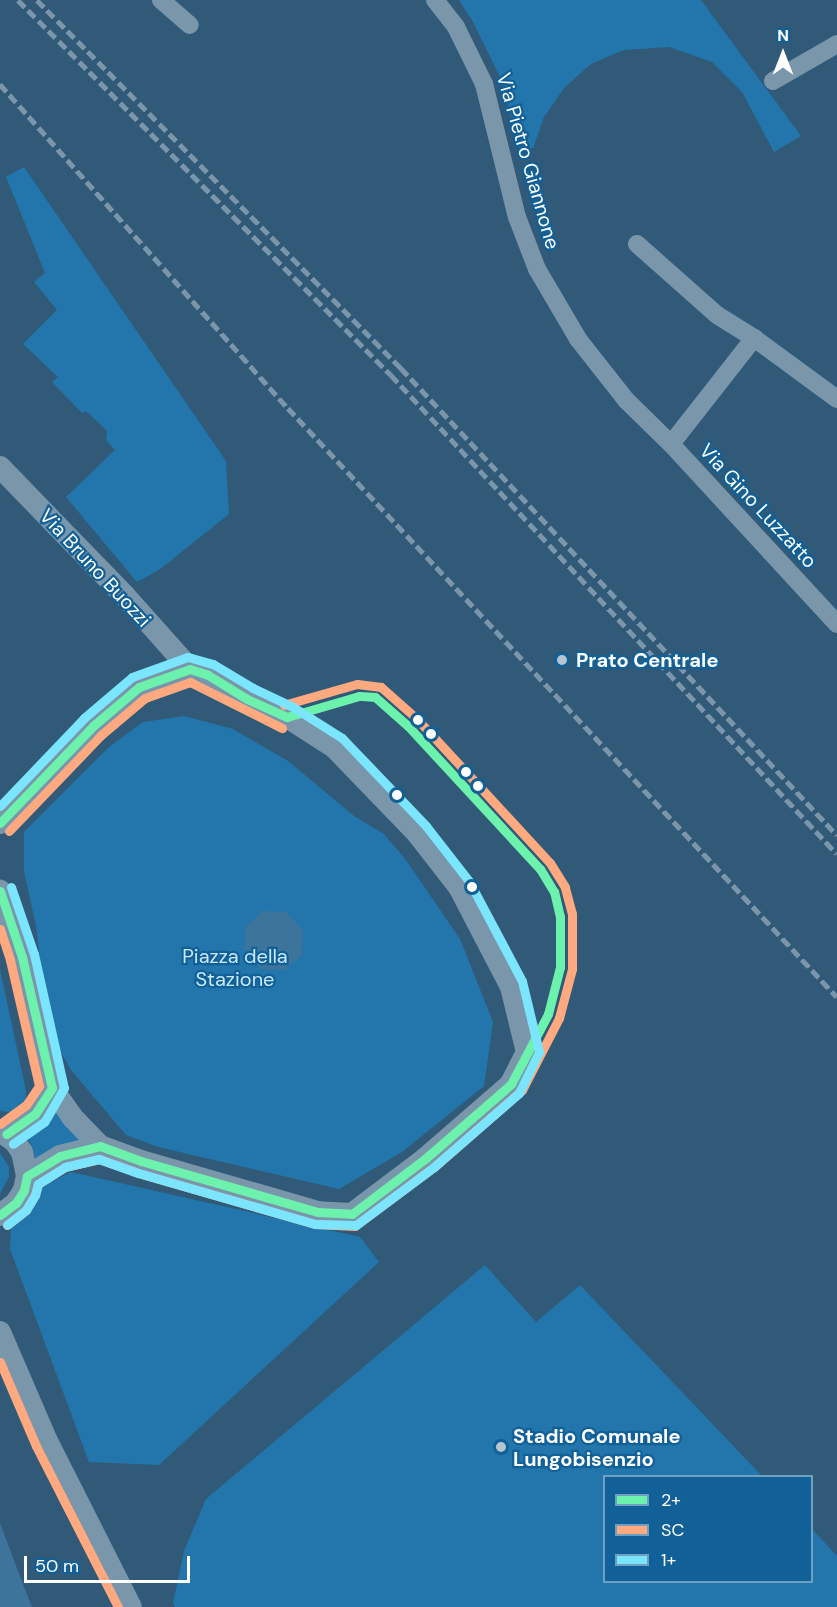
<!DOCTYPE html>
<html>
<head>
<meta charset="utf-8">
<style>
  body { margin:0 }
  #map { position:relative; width:837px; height:1607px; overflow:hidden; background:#305a78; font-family:"DM Sans",sans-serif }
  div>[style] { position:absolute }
  .green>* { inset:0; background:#2276ac }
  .water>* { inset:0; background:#3d749b }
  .minor>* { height:18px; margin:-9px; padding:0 9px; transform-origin:9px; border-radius:9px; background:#7996ab }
  .tertiary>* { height:22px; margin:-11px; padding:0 11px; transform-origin:11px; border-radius:11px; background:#7996ab }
  .rail>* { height:4.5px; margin-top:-2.25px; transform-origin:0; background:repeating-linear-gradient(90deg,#7b96aa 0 10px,transparent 0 14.5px) }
  .bus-1>* { height:9px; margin:-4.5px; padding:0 4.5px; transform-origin:4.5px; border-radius:4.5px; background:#6df2ae }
  .bus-2>* { height:9px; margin:-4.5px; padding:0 4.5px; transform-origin:4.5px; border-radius:4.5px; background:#ffa980 }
  .bus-3>* { height:9px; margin:-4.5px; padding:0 4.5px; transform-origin:4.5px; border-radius:4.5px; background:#7ae5fd }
  .dots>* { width:16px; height:16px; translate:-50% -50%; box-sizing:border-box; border:3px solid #116097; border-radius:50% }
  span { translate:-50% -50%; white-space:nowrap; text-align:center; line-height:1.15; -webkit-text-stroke:4.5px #116097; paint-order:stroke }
  .street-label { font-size:20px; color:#fff }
  .poi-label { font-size:20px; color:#fff; font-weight:700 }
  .left { translate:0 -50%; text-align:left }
  .park-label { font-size:20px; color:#cae9fd }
  .legend { position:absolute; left:603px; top:1475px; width:210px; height:108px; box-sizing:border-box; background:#116097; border:2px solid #70a0c1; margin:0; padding:8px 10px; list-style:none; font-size:18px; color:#fff }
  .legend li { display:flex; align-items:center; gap:12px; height:30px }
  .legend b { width:30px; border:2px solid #70a0c1 }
  .north { position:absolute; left:753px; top:24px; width:60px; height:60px; -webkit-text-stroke:4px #116097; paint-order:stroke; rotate:0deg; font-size:16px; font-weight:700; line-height:24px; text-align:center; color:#fff }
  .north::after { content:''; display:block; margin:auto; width:21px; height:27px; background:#fff; clip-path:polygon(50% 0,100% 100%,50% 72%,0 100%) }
  .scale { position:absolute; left:24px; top:1556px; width:166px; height:27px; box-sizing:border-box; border:3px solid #fff; border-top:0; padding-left:8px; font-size:18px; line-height:21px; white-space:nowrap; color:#fff; -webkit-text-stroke:4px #116097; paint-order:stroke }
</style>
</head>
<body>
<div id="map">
  <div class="green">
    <div style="clip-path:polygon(459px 0,701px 0,801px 136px,774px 152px,742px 92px,712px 62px,669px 47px,624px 50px,591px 64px,564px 88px,544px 117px,533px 148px,520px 149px,501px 79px,473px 22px)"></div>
    <div style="clip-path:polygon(24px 167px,226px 461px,229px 514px,159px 570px,137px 582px,66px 497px,115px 450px,106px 440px,107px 431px,86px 411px,82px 413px,52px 382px,58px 377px,23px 344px,57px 310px,34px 282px,45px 273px,6px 177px)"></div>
    <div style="clip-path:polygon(184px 716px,233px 729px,288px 761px,354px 816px,384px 834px,406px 860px,460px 939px,493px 1022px,484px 1086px,402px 1152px,339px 1189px,158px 1147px,126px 1135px,71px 1070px,49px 1031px,36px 926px,24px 871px,24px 832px,109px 747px,143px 722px)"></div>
    <div style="clip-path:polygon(0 969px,26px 1091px,25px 1107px,9px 1112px,0 1111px)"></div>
    <div style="clip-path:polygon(56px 1101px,85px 1143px,35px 1159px,32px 1146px,25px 1134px)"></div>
    <div style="clip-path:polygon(0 1153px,9px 1167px,9px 1177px,0 1194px)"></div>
    <div style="clip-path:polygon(71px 1172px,360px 1237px,379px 1262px,159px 1465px,89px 1462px,10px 1249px,11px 1228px,43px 1186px)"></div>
    <div style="clip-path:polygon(485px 1265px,536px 1322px,580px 1285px,762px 1476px,604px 1476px,604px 1582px,812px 1582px,812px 1529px,837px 1556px,837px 1607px,175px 1607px,173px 1603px,184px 1551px,206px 1499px)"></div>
  </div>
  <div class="water">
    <div style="clip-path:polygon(262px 911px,286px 912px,303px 930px,302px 955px,284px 970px,261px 969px,245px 953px,245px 928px)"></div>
    <div style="clip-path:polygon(0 1523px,24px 1587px,32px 1607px,0 1607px)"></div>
  </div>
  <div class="minor">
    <div style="left:161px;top:0;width:38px;rotate:41deg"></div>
    <div style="left:435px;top:0;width:34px;rotate:52deg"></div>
    <div style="left:456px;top:27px;width:64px;rotate:63.8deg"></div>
    <div style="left:484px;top:84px;width:137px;rotate:76.1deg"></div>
    <div style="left:517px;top:217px;width:56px;rotate:69deg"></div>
    <div style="left:537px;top:269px;width:81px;rotate:59.6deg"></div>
    <div style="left:578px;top:339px;width:78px;rotate:51.8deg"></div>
    <div style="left:626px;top:400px;width:63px;rotate:44.4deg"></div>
    <div style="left:671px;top:444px;width:245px;rotate:47.3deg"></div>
    <div style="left:773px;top:81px;width:74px;rotate:-30deg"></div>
    <div style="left:637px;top:244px;width:107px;rotate:41.6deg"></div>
    <div style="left:717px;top:315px;width:44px;rotate:31.9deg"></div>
    <div style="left:671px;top:444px;width:135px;rotate:-51.9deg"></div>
    <div style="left:754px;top:338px;width:103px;rotate:36.3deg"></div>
  </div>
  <div class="tertiary">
    <div style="left:0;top:467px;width:180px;rotate:45.9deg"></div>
    <div style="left:125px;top:596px;width:98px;rotate:48.3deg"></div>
    <div style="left:0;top:823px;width:134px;rotate:-46.2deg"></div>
    <div style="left:93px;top:726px;width:60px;rotate:-40.3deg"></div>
    <div style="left:139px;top:687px;width:54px;rotate:-19.4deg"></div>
    <div style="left:190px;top:669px;width:19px;rotate:18deg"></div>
    <div style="left:208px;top:675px;width:46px;rotate:31.6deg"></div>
    <div style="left:247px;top:699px;width:44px;rotate:24.2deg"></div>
    <div style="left:287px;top:717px;width:56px;rotate:32.6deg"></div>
    <div style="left:334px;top:747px;width:120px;rotate:46deg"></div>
    <div style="left:417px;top:833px;width:68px;rotate:52.1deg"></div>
    <div style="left:459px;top:887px;width:113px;rotate:62.5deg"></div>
    <div style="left:511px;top:987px;width:67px;rotate:76.2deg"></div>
    <div style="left:527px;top:1052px;width:36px;rotate:117deg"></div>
    <div style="left:511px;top:1084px;width:113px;rotate:139deg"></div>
    <div style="left:426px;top:1158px;width:93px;rotate:142.9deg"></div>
    <div style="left:352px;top:1214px;width:34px;rotate:-177deg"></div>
    <div style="left:318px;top:1212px;width:184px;rotate:-163.9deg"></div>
    <div style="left:141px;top:1161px;width:44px;rotate:-159.9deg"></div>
    <div style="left:100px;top:1146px;width:39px;rotate:-134deg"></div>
    <div style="left:73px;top:1118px;width:37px;rotate:-125deg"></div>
    <div style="left:52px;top:1088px;width:134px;rotate:-102.9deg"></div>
    <div style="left:22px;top:957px;width:70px;rotate:-108.4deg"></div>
    <div style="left:0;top:1131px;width:19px;rotate:36deg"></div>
    <div style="left:15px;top:1142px;width:12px;rotate:55deg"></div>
    <div style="left:22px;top:1152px;width:25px;rotate:78deg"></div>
    <div style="left:27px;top:1176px;width:14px;rotate:102deg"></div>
    <div style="left:24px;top:1190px;width:15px;rotate:122deg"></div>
    <div style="left:16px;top:1203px;width:20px;rotate:143deg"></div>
    <div style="left:6px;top:1134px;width:35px;rotate:-35deg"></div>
    <div style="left:35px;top:1114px;width:31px;rotate:-57deg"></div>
    <div style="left:27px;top:1176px;width:39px;rotate:-31deg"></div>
    <div style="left:60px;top:1156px;width:41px;rotate:-14deg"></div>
    <div style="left:0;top:1332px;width:119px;rotate:66.7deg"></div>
    <div style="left:47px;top:1441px;width:186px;rotate:63.2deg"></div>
  </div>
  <div class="rail">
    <div style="left:18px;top:0;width:529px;rotate:45.15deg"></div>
    <div style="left:391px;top:375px;width:654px;rotate:47.04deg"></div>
    <div style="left:37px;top:0;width:518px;rotate:45.31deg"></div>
    <div style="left:401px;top:368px;width:639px;rotate:46.97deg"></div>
    <div style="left:0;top:84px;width:433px;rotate:48.4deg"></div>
    <div style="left:288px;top:408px;width:805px;rotate:47.01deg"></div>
  </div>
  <div class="bus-1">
    <div style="left:0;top:823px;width:134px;rotate:-46.2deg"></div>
    <div style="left:93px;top:726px;width:60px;rotate:-40.3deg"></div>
    <div style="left:139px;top:687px;width:54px;rotate:-19.4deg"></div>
    <div style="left:190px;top:669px;width:19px;rotate:18deg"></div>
    <div style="left:208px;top:675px;width:46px;rotate:31.6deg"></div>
    <div style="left:247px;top:699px;width:44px;rotate:24.2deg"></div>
    <div style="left:0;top:891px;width:70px;rotate:71.6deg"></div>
    <div style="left:22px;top:957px;width:134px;rotate:77.1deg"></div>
    <div style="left:52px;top:1088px;width:31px;rotate:123deg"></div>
    <div style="left:35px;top:1114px;width:35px;rotate:145deg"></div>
    <div style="left:0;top:1215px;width:20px;rotate:-37deg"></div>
    <div style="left:16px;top:1203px;width:15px;rotate:-58deg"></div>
    <div style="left:24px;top:1190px;width:14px;rotate:-78deg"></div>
    <div style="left:27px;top:1176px;width:39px;rotate:-31deg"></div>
    <div style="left:60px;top:1156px;width:41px;rotate:-14deg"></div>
    <div style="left:100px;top:1146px;width:44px;rotate:20.1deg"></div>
    <div style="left:141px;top:1161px;width:184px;rotate:16.1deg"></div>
    <div style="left:318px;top:1212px;width:34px;rotate:3deg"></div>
    <div style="left:352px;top:1214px;width:93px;rotate:-37.1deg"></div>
    <div style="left:426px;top:1158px;width:113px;rotate:-41deg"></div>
    <div style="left:511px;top:1084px;width:79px;rotate:-62.1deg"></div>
    <div style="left:548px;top:1014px;width:49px;rotate:-75.7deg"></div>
    <div style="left:560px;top:967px;width:50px;rotate:-90deg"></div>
    <div style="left:560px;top:917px;width:26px;rotate:-103deg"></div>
    <div style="left:554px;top:892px;width:27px;rotate:-121deg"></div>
    <div style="left:540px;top:869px;width:195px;rotate:-132.7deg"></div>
    <div style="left:408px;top:726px;width:44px;rotate:-138.7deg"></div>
    <div style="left:375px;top:697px;width:16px;rotate:-176deg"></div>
    <div style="left:359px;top:696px;width:75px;rotate:163.7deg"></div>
  </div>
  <div class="bus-2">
    <div style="left:9px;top:831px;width:133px;rotate:-46.2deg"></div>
    <div style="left:101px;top:735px;width:57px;rotate:-40.1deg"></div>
    <div style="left:145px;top:698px;width:48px;rotate:-19.6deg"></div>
    <div style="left:190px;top:682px;width:103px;rotate:26.6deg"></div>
    <div style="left:0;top:929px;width:33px;rotate:72deg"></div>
    <div style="left:10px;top:960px;width:129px;rotate:77deg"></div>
    <div style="left:39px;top:1086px;width:23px;rotate:124deg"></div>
    <div style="left:26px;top:1105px;width:32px;rotate:144deg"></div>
    <div style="left:7px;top:1225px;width:24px;rotate:-38deg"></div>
    <div style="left:26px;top:1210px;width:17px;rotate:-59deg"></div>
    <div style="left:35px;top:1195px;width:11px;rotate:-75deg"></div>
    <div style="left:38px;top:1184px;width:32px;rotate:-32deg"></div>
    <div style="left:65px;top:1167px;width:35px;rotate:-13deg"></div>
    <div style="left:99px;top:1159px;width:41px;rotate:19.7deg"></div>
    <div style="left:138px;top:1173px;width:184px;rotate:16.1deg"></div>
    <div style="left:315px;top:1224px;width:40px;rotate:2.9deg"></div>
    <div style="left:355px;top:1226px;width:99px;rotate:-36.8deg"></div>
    <div style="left:434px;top:1167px;width:117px;rotate:-41.2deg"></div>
    <div style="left:522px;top:1090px;width:81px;rotate:-62.8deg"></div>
    <div style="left:559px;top:1018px;width:51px;rotate:-75.1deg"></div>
    <div style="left:572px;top:969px;width:55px;rotate:-90deg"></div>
    <div style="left:572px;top:914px;width:28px;rotate:-105deg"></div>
    <div style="left:565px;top:887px;width:28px;rotate:-122deg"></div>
    <div style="left:550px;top:863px;width:197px;rotate:-132.7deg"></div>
    <div style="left:416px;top:718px;width:47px;rotate:-138.5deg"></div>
    <div style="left:381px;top:687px;width:24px;rotate:-173deg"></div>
    <div style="left:357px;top:684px;width:76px;rotate:164deg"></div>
    <div style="left:0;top:1362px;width:91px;rotate:66.8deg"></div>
    <div style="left:36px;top:1446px;width:181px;rotate:63deg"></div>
  </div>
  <div class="bus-3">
    <div style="left:0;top:806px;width:122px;rotate:-46.3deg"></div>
    <div style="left:84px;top:718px;width:63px;rotate:-40.5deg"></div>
    <div style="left:132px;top:677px;width:59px;rotate:-19.7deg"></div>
    <div style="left:188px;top:657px;width:26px;rotate:16deg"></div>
    <div style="left:213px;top:664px;width:47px;rotate:31deg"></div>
    <div style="left:253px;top:688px;width:44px;rotate:25.4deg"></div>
    <div style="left:293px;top:707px;width:58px;rotate:32.3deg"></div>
    <div style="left:342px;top:738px;width:122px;rotate:46.3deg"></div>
    <div style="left:426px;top:826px;width:70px;rotate:52deg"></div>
    <div style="left:469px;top:881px;width:113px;rotate:62.1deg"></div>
    <div style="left:522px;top:981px;width:73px;rotate:76.5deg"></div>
    <div style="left:539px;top:1052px;width:46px;rotate:116deg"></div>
    <div style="left:519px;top:1093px;width:113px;rotate:139deg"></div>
    <div style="left:434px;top:1167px;width:97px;rotate:143.4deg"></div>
    <div style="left:356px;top:1225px;width:41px;rotate:-178.6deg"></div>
    <div style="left:315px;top:1224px;width:184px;rotate:-163.9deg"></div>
    <div style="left:138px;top:1173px;width:41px;rotate:-160.3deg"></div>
    <div style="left:99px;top:1159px;width:35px;rotate:167deg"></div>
    <div style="left:65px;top:1167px;width:32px;rotate:148deg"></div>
    <div style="left:38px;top:1184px;width:11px;rotate:105deg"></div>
    <div style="left:35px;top:1195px;width:17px;rotate:121deg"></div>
    <div style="left:26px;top:1210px;width:24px;rotate:142deg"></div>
    <div style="left:11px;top:887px;width:71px;rotate:71.1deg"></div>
    <div style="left:34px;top:954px;width:137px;rotate:77.4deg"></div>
    <div style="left:64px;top:1088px;width:39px;rotate:120deg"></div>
    <div style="left:44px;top:1122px;width:38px;rotate:145deg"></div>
  </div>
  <div class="dots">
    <div style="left:562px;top:660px;background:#b7c5d0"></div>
    <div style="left:418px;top:720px;background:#fff"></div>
    <div style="left:431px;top:734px;background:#fff"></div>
    <div style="left:466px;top:772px;background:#fff"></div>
    <div style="left:478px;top:786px;background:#fff"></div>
    <div style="left:397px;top:795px;background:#fff"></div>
    <div style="left:472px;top:887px;background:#fff"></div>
    <div style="left:501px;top:1447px;background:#b7c5d0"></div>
  </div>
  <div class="street-label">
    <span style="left:528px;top:161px;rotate:74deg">Via Pietro Giannone</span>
    <span style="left:758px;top:506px;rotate:47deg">Via Gino Luzzatto</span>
    <span style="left:95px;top:568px;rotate:47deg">Via Bruno Buozzi</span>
  </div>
  <div class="poi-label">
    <span class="left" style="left:576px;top:660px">Prato Centrale</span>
    <span class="left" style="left:513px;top:1448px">Stadio Comunale<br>Lungobisenzio</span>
  </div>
  <div class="park-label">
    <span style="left:235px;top:968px">Piazza della<br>Stazione</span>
  </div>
  <ul class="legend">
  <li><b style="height:8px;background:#6df2ae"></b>2+</li>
  <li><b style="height:8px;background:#ffa980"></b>SC</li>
  <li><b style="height:8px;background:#7ae5fd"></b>1+</li>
  </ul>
  <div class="north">N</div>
  <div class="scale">50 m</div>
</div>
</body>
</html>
